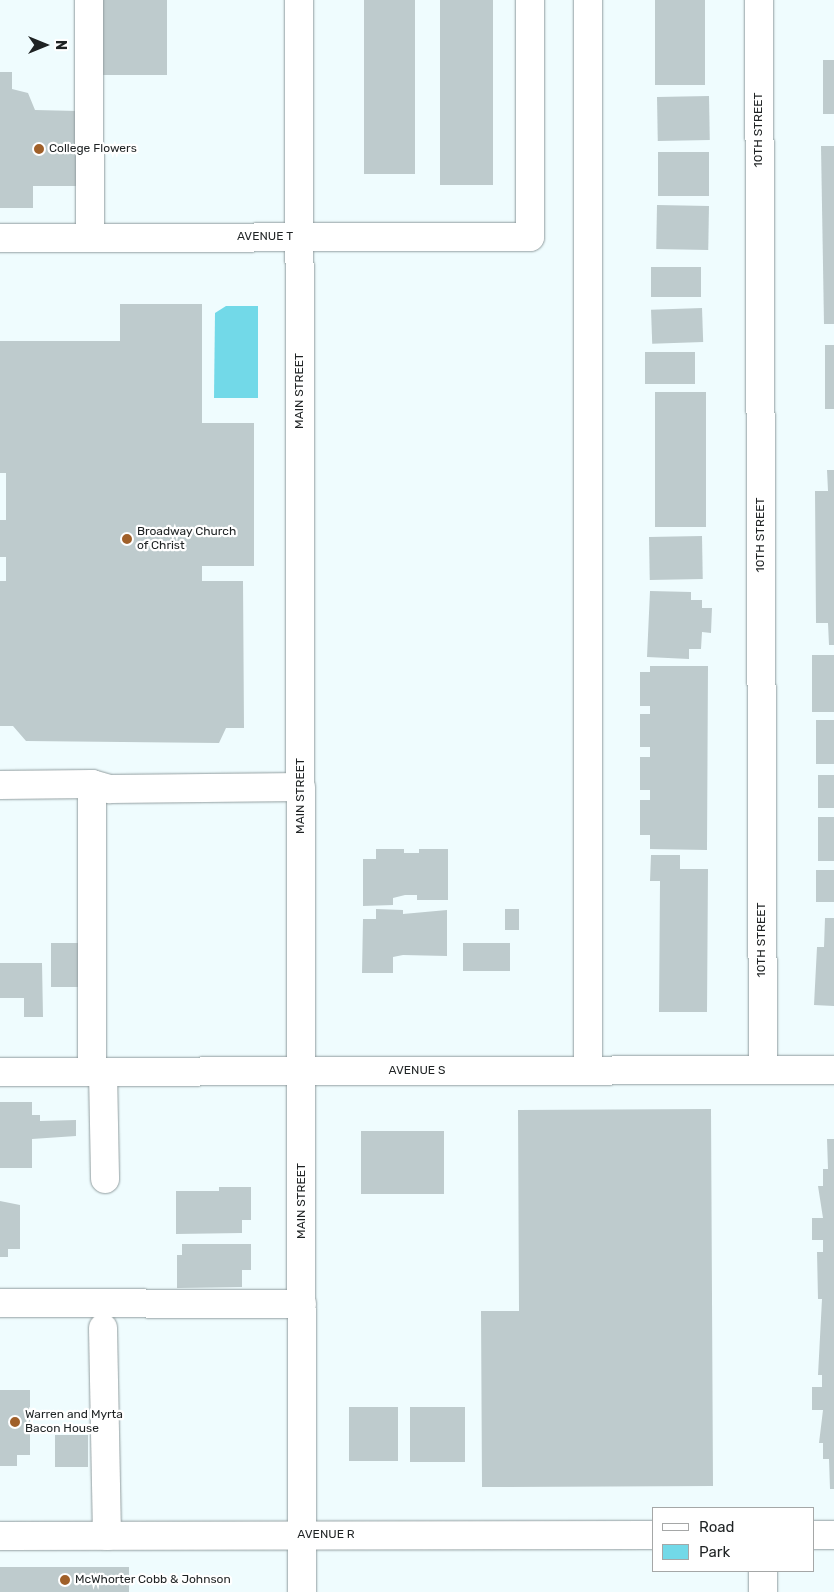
<!DOCTYPE html>
<html>
<head>
<meta charset="utf-8">
<style>
  body { margin:0 }
  #map { position:relative; width:834px; height:1592px; overflow:hidden; background:#effcfe; font-family:Rubik,sans-serif }
  div>[style] { position:absolute }
  .green>* { inset:0; background:#72d9e8 }
  .building>* { inset:0; background:#becbcd; transform-origin:0 0 }
  .roads { filter:drop-shadow(0 0 1px #919d9f) drop-shadow(0 0 1px #919d9f) }
  .minor>* { height:28px; margin:-14px; padding:0 14px; transform-origin:14px; border-radius:14px; background:#fff }
  .dots>* { width:14px; height:14px; translate:-50% -50%; box-sizing:border-box; border:2px solid #fff; border-radius:50% }
  span { translate:-50% -50%; white-space:nowrap; text-align:center; line-height:1.15; -webkit-text-stroke:4.5px #fff; paint-order:stroke }
  .street-label { font-size:12px; color:#1f2324 }
  .poi-label { font-size:12px; color:#1f2324 }
  .left { translate:0 -50%; text-align:left }
  .legend { position:absolute; left:652px; top:1507px; width:162px; height:65px; box-sizing:border-box; background:#fff; border:1px solid #a5a7a7; margin:0; padding:6px 9px; list-style:none; font-size:15px; color:#1f2324 }
  .legend li { display:flex; align-items:center; gap:10px; height:25px }
  .legend b { width:25px; border:1px solid #a5a7a7 }
  .north { position:absolute; left:20px; top:20px; width:50px; height:50px; -webkit-text-stroke:4px #fff; paint-order:stroke; rotate:90deg; font-size:14px; font-weight:700; line-height:20px; text-align:center; color:#1f2324 }
  .north::after { content:''; display:block; margin:auto; width:18px; height:22px; background:#1f2324; clip-path:polygon(50% 0,100% 100%,50% 72%,0 100%) }
</style>
</head>
<body>
<div id="map">
  <div class="green">
    <div style="clip-path:polygon(226px 306px,258px 306px,258px 398px,214px 398px,215px 313px)"></div>
  </div>
  <div class="building">
    <div style="left:103px;top:0;width:64px;height:75px"></div>
    <div style="left:364px;top:0;width:51px;height:174px"></div>
    <div style="left:440px;top:0;width:53px;height:185px"></div>
    <div style="left:655px;top:0;width:50px;height:85px"></div>
    <div style="left:823px;top:60px;width:11px;height:54px"></div>
    <div style="clip-path:polygon(0 72px,12px 72px,12px 89px,28px 93px,35px 110px,78px 111px,78px 186px,33px 186px,33px 208px,0 208px)"></div>
    <div style="left:709px;top:96px;width:44px;height:52px;rotate:89deg"></div>
    <div style="clip-path:polygon(821px 146px,834px 146px,834px 324px,824px 324px)"></div>
    <div style="left:658px;top:152px;width:51px;height:44px"></div>
    <div style="left:657px;top:205px;width:52px;height:44px;rotate:1deg"></div>
    <div style="left:651px;top:267px;width:50px;height:30px"></div>
    <div style="clip-path:polygon(120px 304px,202px 304px,202px 423px,254px 423px,254px 566px,202px 566px,202px 581px,243px 581px,244px 728px,226px 728px,219px 743px,26px 741px,13px 726px,0 726px,0 581px,6px 581px,6px 557px,0 557px,0 520px,6px 520px,6px 473px,0 473px,0 341px,120px 341px)"></div>
    <div style="left:702px;top:308px;width:34px;height:51px;rotate:88deg"></div>
    <div style="left:825px;top:345px;width:9px;height:64px"></div>
    <div style="left:645px;top:352px;width:50px;height:32px"></div>
    <div style="left:706px;top:392px;width:135px;height:51px;rotate:90deg"></div>
    <div style="clip-path:polygon(827px 470px,834px 470px,834px 645px,829px 645px,828px 623px,816px 623px,815px 491px,828px 491px)"></div>
    <div style="left:702px;top:536px;width:43px;height:53px;rotate:89deg"></div>
    <div style="clip-path:polygon(650px 591px,691px 592px,691px 600px,702px 600px,702px 608px,712px 608px,711px 633px,702px 632px,701px 649px,689px 649px,689px 659px,647px 657px)"></div>
    <div style="left:834px;top:655px;width:57px;height:22px;rotate:90deg"></div>
    <div style="clip-path:polygon(650px 666px,708px 666px,707px 850px,650px 849px,650px 835px,640px 835px,640px 800px,650px 800px,650px 790px,640px 790px,640px 757px,650px 757px,650px 747px,640px 747px,640px 714px,650px 714px,650px 706px,640px 706px,640px 672px,650px 672px)"></div>
    <div style="left:816px;top:720px;width:18px;height:44px"></div>
    <div style="left:818px;top:775px;width:16px;height:33px"></div>
    <div style="left:818px;top:817px;width:16px;height:44px"></div>
    <div style="clip-path:polygon(376px 849px,404px 849px,404px 853px,419px 853px,419px 849px,448px 849px,448px 900px,417px 900px,417px 895px,405px 895px,393px 898px,393px 905px,363px 906px,363px 859px,376px 859px)"></div>
    <div style="clip-path:polygon(651px 855px,680px 855px,680px 869px,708px 869px,707px 1012px,659px 1012px,660px 881px,650px 881px)"></div>
    <div style="left:816px;top:870px;width:18px;height:32px"></div>
    <div style="clip-path:polygon(376px 909px,403px 910px,403px 914px,447px 910px,447px 956px,403px 955px,393px 957px,393px 973px,362px 973px,363px 919px,376px 919px)"></div>
    <div style="left:505px;top:909px;width:14px;height:21px"></div>
    <div style="clip-path:polygon(825px 918px,834px 918px,834px 1006px,814px 1005px,817px 947px,824px 947px)"></div>
    <div style="left:82px;top:943px;width:44px;height:31px;rotate:90deg"></div>
    <div style="left:463px;top:943px;width:47px;height:28px"></div>
    <div style="clip-path:polygon(0 963px,42px 963px,43px 1017px,24px 1017px,24px 998px,0 998px)"></div>
    <div style="clip-path:polygon(0 1102px,32px 1102px,32px 1115px,40px 1115px,40px 1121px,76px 1120px,76px 1136px,32px 1139px,32px 1168px,0 1168px)"></div>
    <div style="clip-path:polygon(711px 1109px,713px 1486px,482px 1487px,481px 1311px,519px 1311px,518px 1110px)"></div>
    <div style="left:361px;top:1131px;width:83px;height:63px"></div>
    <div style="clip-path:polygon(827px 1139px,834px 1139px,834px 1489px,830px 1489px,829px 1459px,823px 1459px,823px 1443px,819px 1443px,823px 1410px,812px 1410px,812px 1387px,822px 1387px,822px 1375px,818px 1375px,822px 1299px,818px 1299px,817px 1252px,823px 1252px,823px 1240px,812px 1240px,812px 1218px,823px 1218px,818px 1186px,823px 1186px,823px 1169px,828px 1169px)"></div>
    <div style="clip-path:polygon(219px 1187px,251px 1187px,251px 1220px,242px 1220px,242px 1233px,176px 1234px,176px 1191px,219px 1191px)"></div>
    <div style="clip-path:polygon(0 1201px,20px 1205px,20px 1249px,8px 1249px,8px 1257px,0 1257px)"></div>
    <div style="clip-path:polygon(182px 1244px,251px 1244px,251px 1270px,242px 1270px,242px 1287px,177px 1288px,177px 1255px,182px 1255px)"></div>
    <div style="clip-path:polygon(0 1390px,30px 1390px,30px 1455px,17px 1455px,17px 1466px,0 1466px)"></div>
    <div style="left:349px;top:1407px;width:49px;height:54px"></div>
    <div style="left:410px;top:1407px;width:55px;height:55px"></div>
    <div style="left:55px;top:1435px;width:33px;height:32px"></div>
    <div style="left:129px;top:1567px;width:25px;height:129px;rotate:90deg"></div>
  </div>
  <div class="roads">
    <div class="minor">
      <div style="left:89px;top:0;width:238px;rotate:89.8deg"></div>
      <div style="left:299px;top:0;width:1592px;rotate:89.89deg"></div>
      <div style="left:588px;top:0;width:1071px;rotate:90deg"></div>
      <div style="left:759px;top:0;width:1070px;rotate:89.79deg"></div>
      <div style="left:0;top:238px;width:530px;rotate:-0.11deg"></div>
      <div style="left:530px;top:237px;width:237px;rotate:-90deg"></div>
      <div style="left:0;top:785px;width:92px;rotate:-0.6deg"></div>
      <div style="left:92px;top:784px;width:19px;rotate:16deg"></div>
      <div style="left:110px;top:789px;width:191px;rotate:-0.6deg"></div>
      <div style="left:0;top:1072px;width:834px;rotate:-0.14deg"></div>
      <div style="left:92px;top:1072px;width:288px;rotate:-90deg"></div>
      <div style="left:103px;top:1072px;width:107px;rotate:88.9deg"></div>
      <div style="left:0;top:1303px;width:302px;rotate:0.2deg"></div>
      <div style="left:103px;top:1328px;width:208px;rotate:88.9deg"></div>
      <div style="left:813px;top:1535px;width:21px"></div>
      <div style="left:0;top:1536px;width:653px;rotate:-0.09deg"></div>
      <div style="left:763px;top:1571px;width:21px;rotate:90deg"></div>
    </div>
  </div>
  <div class="dots">
    <div style="left:39px;top:149px;background:#a06029"></div>
    <div style="left:127px;top:539px;background:#a06029"></div>
    <div style="left:15px;top:1422px;background:#a06029"></div>
    <div style="left:65px;top:1580px;background:#a06029"></div>
  </div>
  <div class="street-label">
    <span style="left:759px;top:130px;rotate:-90deg">10TH STREET</span>
    <span style="left:265px;top:237px">AVENUE T</span>
    <span style="left:300px;top:391px;rotate:-90deg">MAIN STREET</span>
    <span style="left:761px;top:535px;rotate:-90deg">10TH STREET</span>
    <span style="left:301px;top:796px;rotate:-90deg">MAIN STREET</span>
    <span style="left:762px;top:940px;rotate:-90deg">10TH STREET</span>
    <span style="left:417px;top:1071px">AVENUE S</span>
    <span style="left:302px;top:1201px;rotate:-90deg">MAIN STREET</span>
    <span style="left:326px;top:1535px">AVENUE R</span>
  </div>
  <div class="poi-label">
    <span class="left" style="left:49px;top:149px">College Flowers</span>
    <span class="left" style="left:137px;top:539px">Broadway Church<br>of Christ</span>
    <span class="left" style="left:25px;top:1422px">Warren and Myrta<br>Bacon House</span>
    <span class="left" style="left:75px;top:1580px">McWhorter Cobb &amp; Johnson</span>
  </div>
  <ul class="legend">
  <li><b style="height:6px;background:#fff"></b>Road</li>
  <li><b style="height:14px;background:#72d9e8"></b>Park</li>
  </ul>
  <div class="north">N</div>
</div>
</body>
</html>
